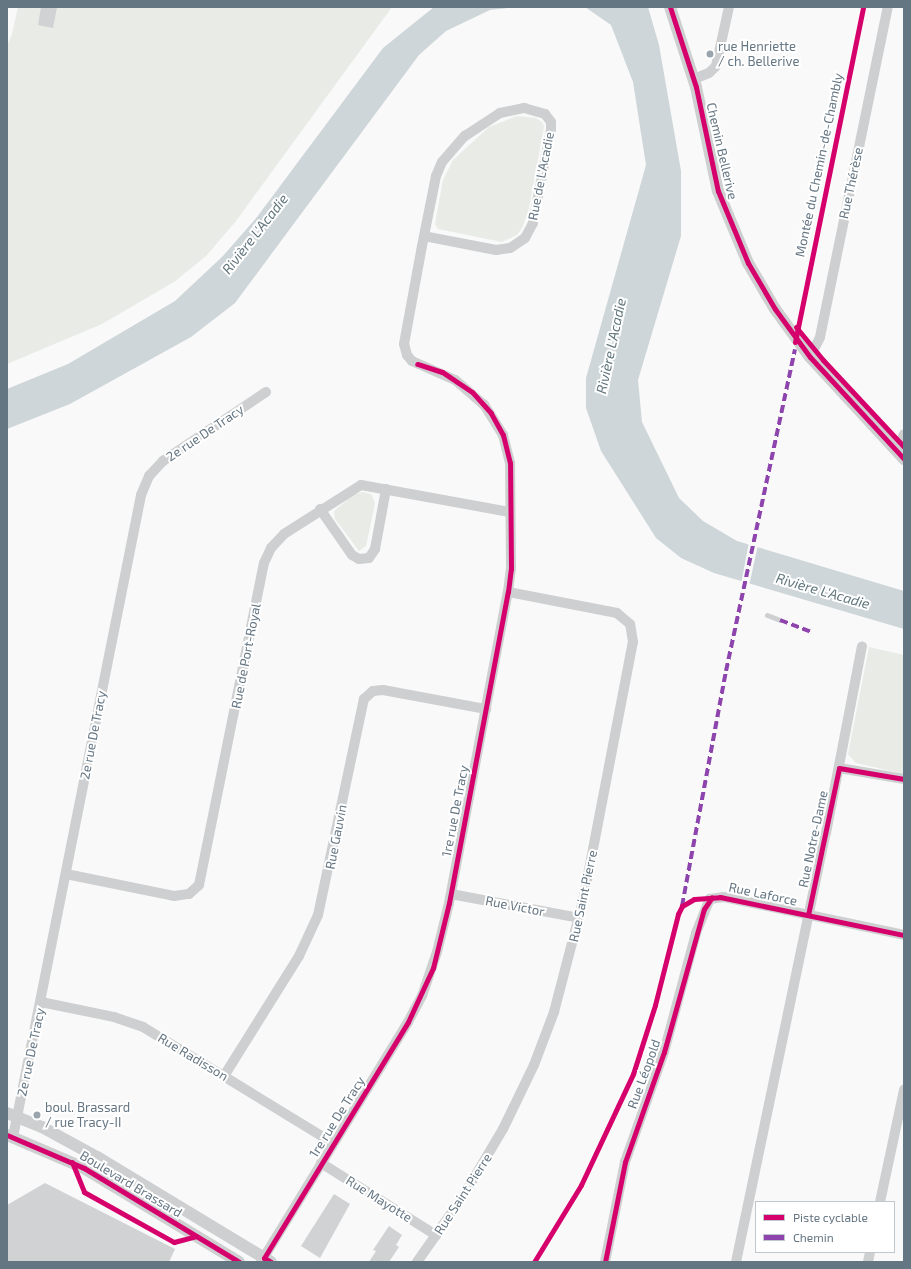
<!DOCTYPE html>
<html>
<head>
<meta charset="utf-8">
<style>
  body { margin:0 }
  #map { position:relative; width:911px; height:1269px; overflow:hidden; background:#f9f9f9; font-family:"Exo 2",sans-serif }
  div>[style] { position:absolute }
  .green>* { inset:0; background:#e8ebe6 }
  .water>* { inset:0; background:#ced6d9 }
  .pier>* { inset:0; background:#f9f9f9 }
  .building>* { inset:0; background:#d0d2d3 }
  .service>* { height:5px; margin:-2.5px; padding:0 2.5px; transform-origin:2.5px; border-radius:2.5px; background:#cecfd0 }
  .minor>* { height:10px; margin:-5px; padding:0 5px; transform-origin:5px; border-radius:5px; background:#cecfd0 }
  .tertiary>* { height:12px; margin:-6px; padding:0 6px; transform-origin:6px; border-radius:6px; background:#cecfd0 }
  .quiet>* { height:4px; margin-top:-2px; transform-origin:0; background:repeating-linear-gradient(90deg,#8e44ad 0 8px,transparent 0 12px) }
  .cycleway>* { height:5px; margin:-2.5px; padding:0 2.5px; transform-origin:2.5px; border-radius:2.5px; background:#d6006c }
  .dots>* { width:11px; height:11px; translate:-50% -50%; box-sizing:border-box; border:2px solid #fff; border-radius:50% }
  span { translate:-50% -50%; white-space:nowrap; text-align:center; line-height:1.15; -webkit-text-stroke:4px #fff; paint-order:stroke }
  .poi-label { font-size:13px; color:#657683 }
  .left { translate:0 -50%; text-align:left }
  .street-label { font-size:13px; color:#657683 }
  .water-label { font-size:14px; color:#60757c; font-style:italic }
  .frame { position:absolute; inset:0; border:8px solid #657683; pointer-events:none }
  .legend { position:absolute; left:755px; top:1201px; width:140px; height:52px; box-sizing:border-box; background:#fff; border:1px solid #c1c8cd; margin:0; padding:5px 7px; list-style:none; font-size:12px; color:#657683 }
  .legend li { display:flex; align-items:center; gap:8px; height:20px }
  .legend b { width:20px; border:1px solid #c1c8cd }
</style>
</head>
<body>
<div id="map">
  <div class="green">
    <div style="clip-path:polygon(18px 7px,392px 7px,236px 221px,206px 256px,174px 282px,102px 324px,7px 364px,7px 46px,12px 34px)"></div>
    <div style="clip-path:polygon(517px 116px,536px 118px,543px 123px,544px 127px,528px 213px,522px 228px,517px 235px,502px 242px,438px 229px,435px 224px,443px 180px,453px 160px,489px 127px)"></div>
    <div style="clip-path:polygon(363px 492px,371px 494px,375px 503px,366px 546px,359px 551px,335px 519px,334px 511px,353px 495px)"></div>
    <div style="clip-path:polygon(869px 647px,904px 655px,904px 774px,856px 763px,848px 754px)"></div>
  </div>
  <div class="water">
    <div style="clip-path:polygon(434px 7px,518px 7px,490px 10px,446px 31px,419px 55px,235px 303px,191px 337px,70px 404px,7px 429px,7px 389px,68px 364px,175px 301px,223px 256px,257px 217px,383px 48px)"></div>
    <div style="clip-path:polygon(585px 7px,648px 7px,659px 45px,681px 171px,681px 236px,638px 380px,642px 422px,679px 498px,703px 521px,737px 541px,904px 591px,904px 629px,714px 573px,681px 558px,656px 538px,601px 451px,586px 408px,586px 378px,646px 165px,633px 82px,611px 25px)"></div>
  </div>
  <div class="pier">
    <div style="clip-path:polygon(749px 542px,758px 545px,749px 586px,741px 584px)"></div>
  </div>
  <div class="building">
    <div style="clip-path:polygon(41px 7px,57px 7px,53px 28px,38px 25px)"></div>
    <div style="clip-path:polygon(45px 1183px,175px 1249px,169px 1262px,7px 1262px,7px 1205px)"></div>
    <div style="clip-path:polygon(334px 1194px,350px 1204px,320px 1258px,301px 1246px)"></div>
    <div style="clip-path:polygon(389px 1226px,402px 1235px,396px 1245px,399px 1247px,389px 1262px,369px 1262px,376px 1251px,373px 1250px)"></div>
  </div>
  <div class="service">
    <div style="left:767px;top:615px;width:14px;rotate:21deg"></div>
  </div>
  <div class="minor">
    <div style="left:694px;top:79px;width:16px;rotate:-22deg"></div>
    <div style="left:709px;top:73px;width:10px;rotate:-45deg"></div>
    <div style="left:716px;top:66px;width:60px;rotate:-77.6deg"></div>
    <div style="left:810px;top:357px;width:22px;rotate:-63deg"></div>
    <div style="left:820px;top:337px;width:337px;rotate:-78.4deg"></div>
    <div style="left:897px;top:451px;width:18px;rotate:-68deg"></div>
    <div style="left:320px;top:509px;width:56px;rotate:55.2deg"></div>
    <div style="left:352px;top:555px;width:8px;rotate:30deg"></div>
    <div style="left:359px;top:559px;width:10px;rotate:-6deg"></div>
    <div style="left:369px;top:558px;width:11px;rotate:-56deg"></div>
    <div style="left:375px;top:549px;width:61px;rotate:-79.6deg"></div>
    <div style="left:839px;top:768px;width:66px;rotate:9.6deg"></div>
    <div style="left:66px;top:874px;width:110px;rotate:11.5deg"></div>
    <div style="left:174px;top:896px;width:15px;rotate:-8deg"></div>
    <div style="left:189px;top:894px;width:13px;rotate:-42deg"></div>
    <div style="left:199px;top:885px;width:328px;rotate:-78.6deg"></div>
    <div style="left:264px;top:563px;width:17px;rotate:-65deg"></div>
    <div style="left:271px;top:548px;width:19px;rotate:-47deg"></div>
    <div style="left:284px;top:534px;width:91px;rotate:-32.5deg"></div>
    <div style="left:361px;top:485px;width:151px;rotate:10.3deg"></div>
    <div style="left:451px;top:894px;width:130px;rotate:10.6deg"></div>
    <div style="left:41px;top:1002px;width:75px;rotate:11.6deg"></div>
    <div style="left:114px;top:1017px;width:31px;rotate:19deg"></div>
    <div style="left:143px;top:1027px;width:223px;rotate:31.4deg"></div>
    <div style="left:224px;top:1076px;width:142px;rotate:-58deg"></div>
    <div style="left:299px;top:956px;width:45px;rotate:-65.1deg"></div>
    <div style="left:318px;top:915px;width:221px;rotate:-78deg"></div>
    <div style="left:364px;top:699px;width:12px;rotate:-42deg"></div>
    <div style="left:373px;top:691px;width:10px;rotate:-6deg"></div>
    <div style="left:383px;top:690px;width:105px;rotate:10.5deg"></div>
    <div style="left:13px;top:1137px;width:655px;rotate:-78.72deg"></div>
    <div style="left:141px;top:495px;width:21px;rotate:-67deg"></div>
    <div style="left:149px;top:476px;width:21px;rotate:-47deg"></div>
    <div style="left:163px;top:461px;width:124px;rotate:-33.8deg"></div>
    <div style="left:321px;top:1163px;width:136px;rotate:32.1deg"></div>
    <div style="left:880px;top:1202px;width:115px;rotate:-77.9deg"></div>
    <div style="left:261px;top:1262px;width:281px;rotate:-58.5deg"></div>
    <div style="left:408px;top:1022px;width:30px;rotate:-62deg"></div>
    <div style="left:422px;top:996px;width:46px;rotate:-71.2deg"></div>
    <div style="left:437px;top:952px;width:50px;rotate:-76.2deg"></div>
    <div style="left:449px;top:903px;width:317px;rotate:-79.3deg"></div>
    <div style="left:508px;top:592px;width:23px;rotate:-83deg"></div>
    <div style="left:511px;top:569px;width:106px;rotate:-90.5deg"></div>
    <div style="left:510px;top:463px;width:29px;rotate:-104deg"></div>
    <div style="left:503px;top:435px;width:36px;rotate:-122deg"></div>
    <div style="left:484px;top:405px;width:38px;rotate:-139deg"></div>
    <div style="left:455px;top:380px;width:47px;rotate:-156.2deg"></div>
    <div style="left:412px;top:361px;width:8px;rotate:-130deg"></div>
    <div style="left:407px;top:355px;width:11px;rotate:-105deg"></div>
    <div style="left:404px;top:344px;width:100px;rotate:-79.6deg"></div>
    <div style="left:422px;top:246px;width:71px;rotate:-78.7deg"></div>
    <div style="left:436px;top:176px;width:15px;rotate:-67deg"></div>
    <div style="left:442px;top:162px;width:35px;rotate:-49deg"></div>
    <div style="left:465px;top:136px;width:42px;rotate:-33.3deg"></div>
    <div style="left:500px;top:113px;width:25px;rotate:-12deg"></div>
    <div style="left:524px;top:108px;width:22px;rotate:16deg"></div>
    <div style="left:545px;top:114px;width:10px;rotate:53deg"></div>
    <div style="left:551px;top:122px;width:8px;rotate:90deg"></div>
    <div style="left:551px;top:130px;width:95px;rotate:101deg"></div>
    <div style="left:533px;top:223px;width:17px;rotate:118deg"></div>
    <div style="left:525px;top:238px;width:18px;rotate:146deg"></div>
    <div style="left:510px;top:248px;width:14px;rotate:172deg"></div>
    <div style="left:496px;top:250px;width:73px;rotate:-169deg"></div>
    <div style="left:417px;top:1262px;width:78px;rotate:-54.9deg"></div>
    <div style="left:462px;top:1198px;width:80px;rotate:-59.3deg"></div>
    <div style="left:503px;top:1129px;width:71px;rotate:-64.2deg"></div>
    <div style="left:534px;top:1065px;width:57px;rotate:-69.3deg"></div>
    <div style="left:554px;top:1012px;width:115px;rotate:-75.4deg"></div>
    <div style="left:583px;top:901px;width:264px;rotate:-79.1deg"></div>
    <div style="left:633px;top:642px;width:18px;rotate:-99deg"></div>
    <div style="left:630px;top:624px;width:17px;rotate:-140deg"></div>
    <div style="left:617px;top:613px;width:111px;rotate:-169.1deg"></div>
    <div style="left:605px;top:1262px;width:102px;rotate:-78.7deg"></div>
    <div style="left:625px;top:1162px;width:117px;rotate:-70.5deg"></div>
    <div style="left:664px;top:1052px;width:123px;rotate:-74.9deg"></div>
    <div style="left:696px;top:933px;width:37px;rotate:-68deg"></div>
    <div style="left:710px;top:899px;width:14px;rotate:-8deg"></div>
    <div style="left:724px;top:897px;width:184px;rotate:11.9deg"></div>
    <div style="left:736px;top:1262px;width:438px;rotate:-78.2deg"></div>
    <div style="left:826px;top:833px;width:190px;rotate:-79.1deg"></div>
    <div style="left:868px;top:1262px;width:10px;rotate:-79deg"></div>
  </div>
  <div class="tertiary">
    <div style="left:670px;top:7px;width:84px;rotate:72deg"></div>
    <div style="left:696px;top:87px;width:106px;rotate:78.1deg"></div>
    <div style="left:718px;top:191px;width:78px;rotate:67.4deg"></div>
    <div style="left:748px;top:263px;width:53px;rotate:59.6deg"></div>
    <div style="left:775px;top:309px;width:59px;rotate:53.9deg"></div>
    <div style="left:810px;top:357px;width:139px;rotate:47.3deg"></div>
    <div style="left:7px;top:1113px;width:38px;rotate:22deg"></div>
    <div style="left:42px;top:1127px;width:63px;rotate:28.6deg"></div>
    <div style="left:97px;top:1157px;width:203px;rotate:31.1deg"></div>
    <div style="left:7px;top:1135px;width:84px;rotate:23.2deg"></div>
    <div style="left:84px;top:1168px;width:181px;rotate:31.2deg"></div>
  </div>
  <div class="quiet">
    <div style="left:780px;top:620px;width:34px;rotate:21deg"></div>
    <div style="left:682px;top:906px;width:239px;rotate:-79.4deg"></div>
    <div style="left:726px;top:671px;width:329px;rotate:-77.9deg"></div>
  </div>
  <div class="cycleway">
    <div style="left:670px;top:7px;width:84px;rotate:72deg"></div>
    <div style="left:696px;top:87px;width:106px;rotate:78.1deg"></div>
    <div style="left:718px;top:191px;width:78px;rotate:67.4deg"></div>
    <div style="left:748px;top:263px;width:53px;rotate:59.6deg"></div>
    <div style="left:775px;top:309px;width:59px;rotate:53.9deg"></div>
    <div style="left:810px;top:357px;width:139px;rotate:47.3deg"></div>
    <div style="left:796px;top:327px;width:43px;rotate:50.7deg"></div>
    <div style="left:823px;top:360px;width:119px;rotate:47deg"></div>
    <div style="left:795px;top:342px;width:342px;rotate:-78.5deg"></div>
    <div style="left:808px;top:915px;width:150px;rotate:-78.1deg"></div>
    <div style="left:839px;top:768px;width:66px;rotate:9.6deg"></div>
    <div style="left:7px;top:1135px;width:84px;rotate:23.2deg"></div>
    <div style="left:84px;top:1168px;width:181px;rotate:31.2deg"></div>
    <div style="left:72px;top:1162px;width:32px;rotate:68deg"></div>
    <div style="left:84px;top:1192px;width:103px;rotate:29.1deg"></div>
    <div style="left:174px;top:1242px;width:23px;rotate:-15deg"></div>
    <div style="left:271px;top:1262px;width:8px;rotate:-150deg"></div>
    <div style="left:264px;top:1258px;width:276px;rotate:-58.6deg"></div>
    <div style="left:408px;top:1022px;width:60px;rotate:-65.2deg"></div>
    <div style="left:433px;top:968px;width:67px;rotate:-76.2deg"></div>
    <div style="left:449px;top:903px;width:317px;rotate:-79.3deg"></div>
    <div style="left:508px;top:592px;width:23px;rotate:-83deg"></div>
    <div style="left:511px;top:569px;width:106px;rotate:-90.5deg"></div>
    <div style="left:510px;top:463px;width:29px;rotate:-104deg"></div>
    <div style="left:503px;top:435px;width:25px;rotate:-119deg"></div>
    <div style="left:491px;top:413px;width:28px;rotate:-132deg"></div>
    <div style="left:472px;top:392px;width:36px;rotate:-146deg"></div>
    <div style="left:442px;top:372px;width:26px;rotate:-162deg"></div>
    <div style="left:534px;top:1262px;width:90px;rotate:-58.6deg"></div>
    <div style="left:581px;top:1185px;width:123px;rotate:-64.9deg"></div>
    <div style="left:633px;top:1074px;width:72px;rotate:-72.3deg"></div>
    <div style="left:655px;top:1005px;width:94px;rotate:-75.8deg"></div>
    <div style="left:678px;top:914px;width:9px;rotate:-63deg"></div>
    <div style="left:682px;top:906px;width:14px;rotate:-30deg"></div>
    <div style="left:694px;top:899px;width:26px;rotate:-4deg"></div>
    <div style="left:720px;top:897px;width:188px;rotate:11.7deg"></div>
    <div style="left:605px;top:1262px;width:102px;rotate:-78.7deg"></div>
    <div style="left:625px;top:1162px;width:117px;rotate:-70.5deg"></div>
    <div style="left:664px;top:1052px;width:148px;rotate:-74.4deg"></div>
    <div style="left:704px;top:909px;width:14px;rotate:-56deg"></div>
  </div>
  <div class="dots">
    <div style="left:710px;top:54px;background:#99a4ac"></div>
    <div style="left:37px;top:1115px;background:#99a4ac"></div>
  </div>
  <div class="poi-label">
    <span class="left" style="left:718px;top:54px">rue Henriette<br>/ ch. Bellerive</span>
    <span class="left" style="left:45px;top:1115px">boul. Brassard<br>/ rue Tracy-II</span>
  </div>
  <div class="street-label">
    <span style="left:722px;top:151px;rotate:77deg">Chemin Bellerive</span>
    <span style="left:819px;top:165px;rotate:-78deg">Montée du Chemin-de-Chambly</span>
    <span style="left:541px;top:176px;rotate:-79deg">Rue de L'Acadie</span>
    <span style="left:851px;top:183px;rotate:-78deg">Rue Thérèse</span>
    <span style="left:205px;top:433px;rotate:-34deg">2e rue De Tracy</span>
    <span style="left:246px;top:656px;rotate:-79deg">Rue de Port-Royal</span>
    <span style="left:93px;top:735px;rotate:-79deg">2e rue De Tracy</span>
    <span style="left:455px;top:811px;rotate:-79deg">1re rue De Tracy</span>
    <span style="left:336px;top:837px;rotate:-79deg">Rue Gauvin</span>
    <span style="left:813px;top:839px;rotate:-78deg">Rue Notre-Dame</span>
    <span style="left:763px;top:894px;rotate:12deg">Rue Laforce</span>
    <span style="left:583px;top:896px;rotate:-78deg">Rue Saint Pierre</span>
    <span style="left:515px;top:906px;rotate:11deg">Rue Victor</span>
    <span style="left:31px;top:1052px;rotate:-78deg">2e rue De Tracy</span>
    <span style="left:193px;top:1057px;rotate:31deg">Rue Radisson</span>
    <span style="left:644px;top:1074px;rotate:-70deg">Rue Léopold</span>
    <span style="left:337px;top:1117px;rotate:-58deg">1re rue De Tracy</span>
    <span style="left:131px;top:1184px;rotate:31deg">Boulevard Brassard</span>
    <span style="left:463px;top:1194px;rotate:-57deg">Rue Saint Pierre</span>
    <span style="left:379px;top:1199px;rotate:32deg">Rue Mayotte</span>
  </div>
  <div class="water-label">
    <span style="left:255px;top:234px;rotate:-52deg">Rivière L'Acadie</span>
    <span style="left:611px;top:346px;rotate:-78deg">Rivière L'Acadie</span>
    <span style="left:823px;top:591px;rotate:16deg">Rivière L'Acadie</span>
  </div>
  <div class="frame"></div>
  <ul class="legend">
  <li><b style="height:5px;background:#d6006c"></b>Piste cyclable</li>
  <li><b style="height:5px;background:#8e44ad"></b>Chemin</li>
  </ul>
</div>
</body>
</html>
